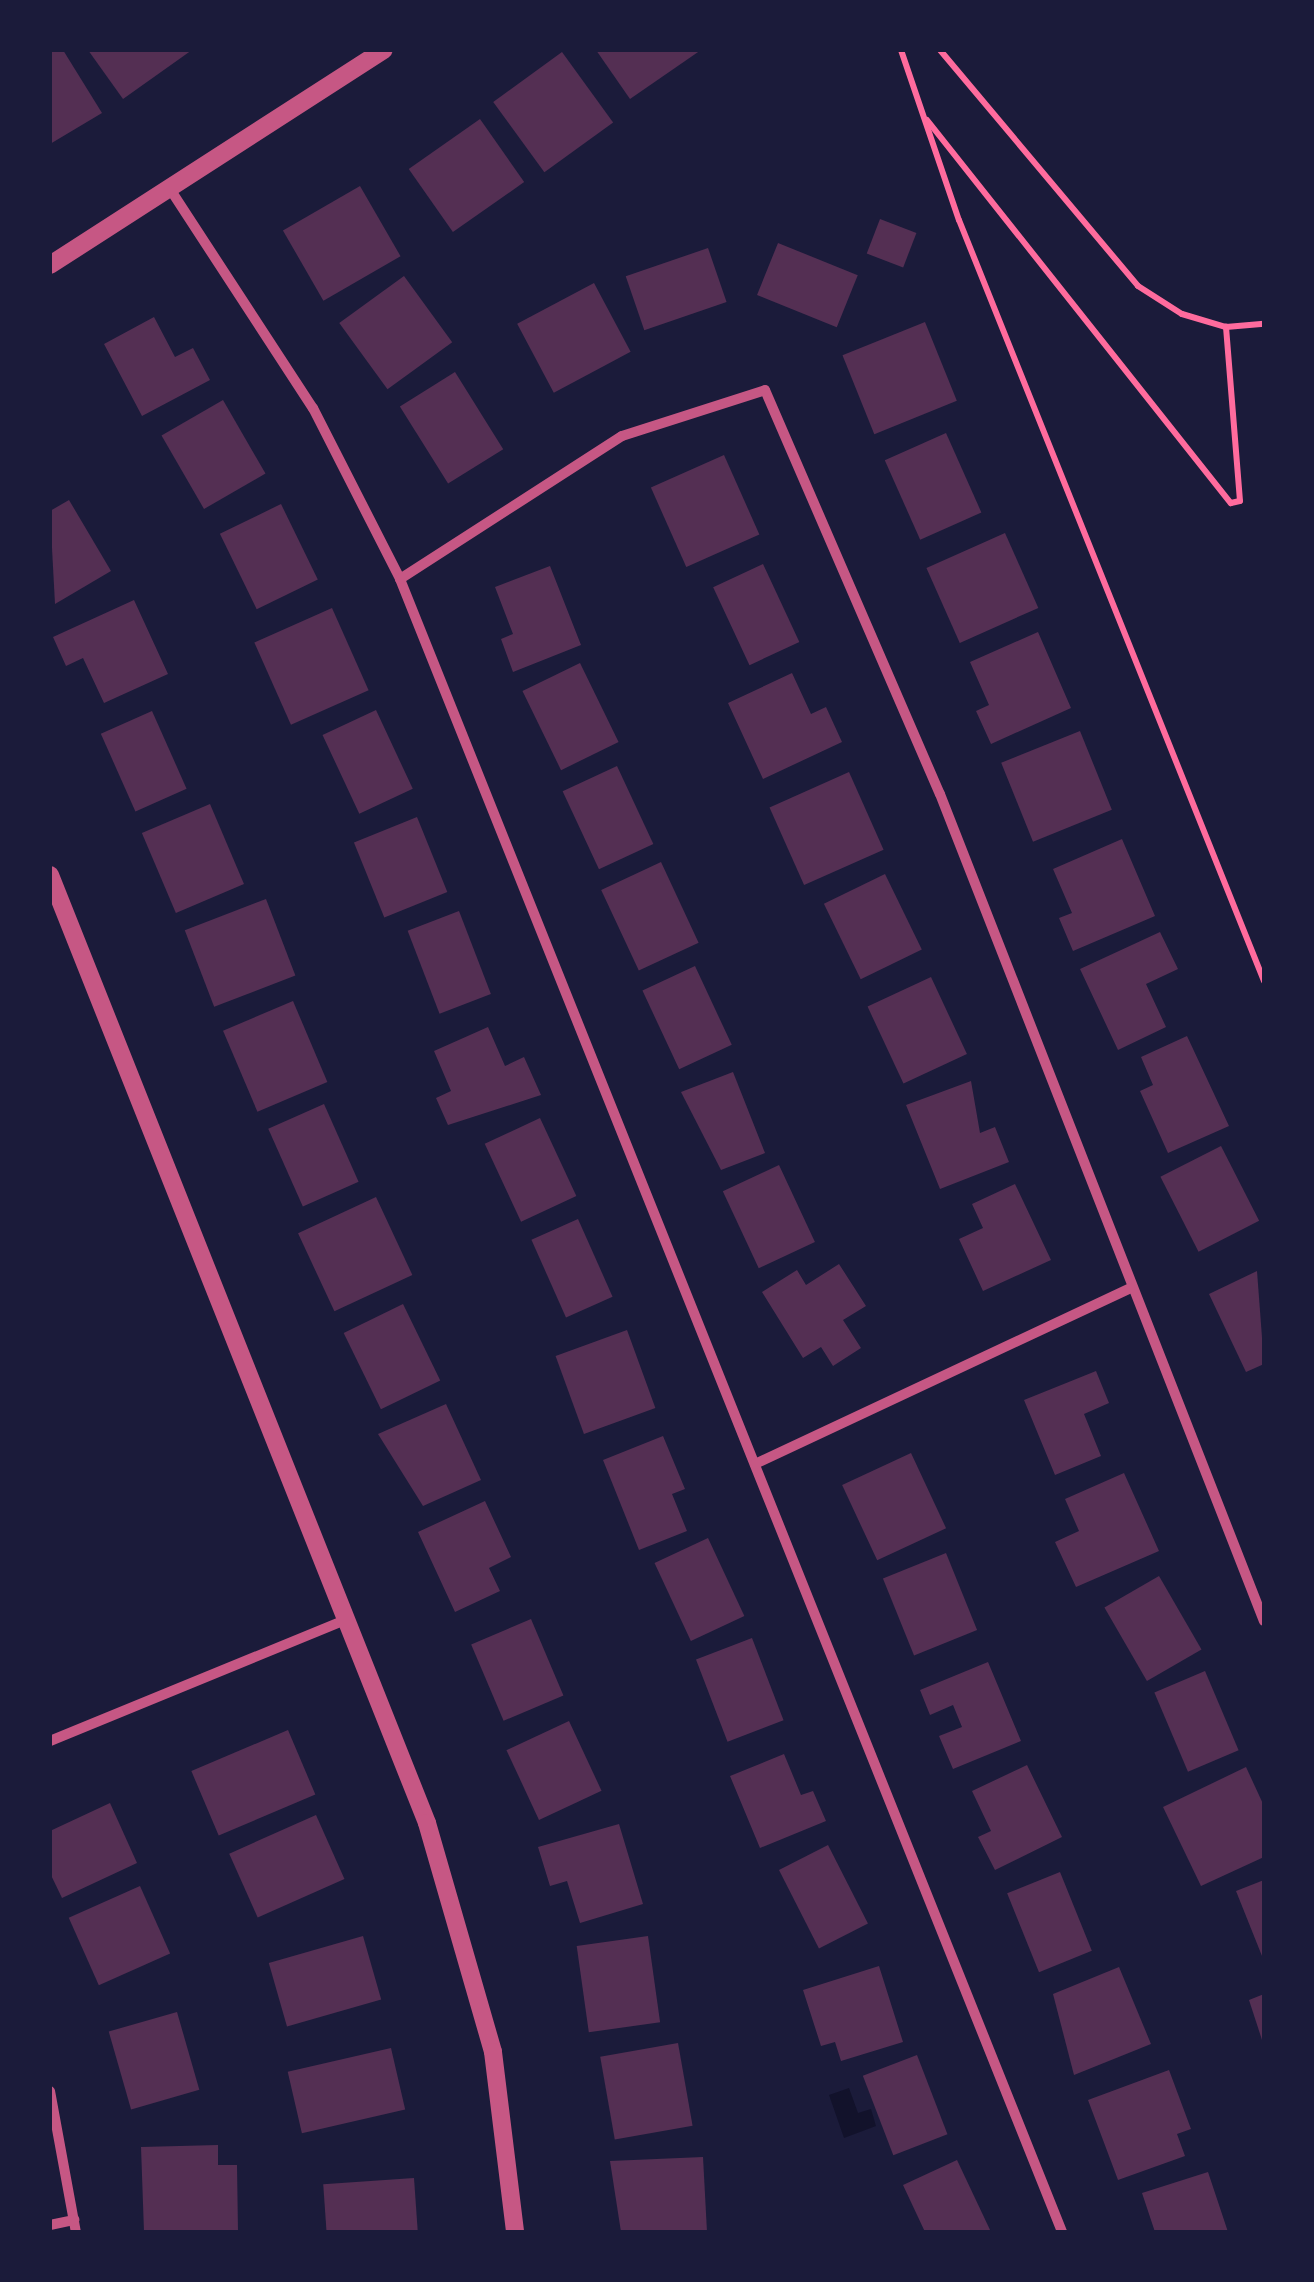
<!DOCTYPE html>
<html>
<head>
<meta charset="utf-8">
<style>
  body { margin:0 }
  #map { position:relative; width:1314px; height:2282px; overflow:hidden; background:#1b1b3a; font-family:Figtree,sans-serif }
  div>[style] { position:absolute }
  .water>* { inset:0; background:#12122b }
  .building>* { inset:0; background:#542f53; transform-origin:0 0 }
  .path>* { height:6px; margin:-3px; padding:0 3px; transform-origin:3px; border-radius:3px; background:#ff6b9d }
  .minor>* { height:10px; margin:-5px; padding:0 5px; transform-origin:5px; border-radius:5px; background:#c65784 }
  .tertiary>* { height:18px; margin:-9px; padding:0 9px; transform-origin:9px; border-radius:9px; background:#c65784 }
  span { translate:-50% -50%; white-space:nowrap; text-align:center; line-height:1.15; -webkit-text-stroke:10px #1b1b3a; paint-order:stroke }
  .frame { position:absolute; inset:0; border:52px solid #1b1b3a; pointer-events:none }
</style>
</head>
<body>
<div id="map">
  <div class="water">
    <div style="clip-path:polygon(849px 2088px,858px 2113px,871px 2109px,876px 2126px,844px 2138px,829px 2095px)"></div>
  </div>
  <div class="building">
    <div style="clip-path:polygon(50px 50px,63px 50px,102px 113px,50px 144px)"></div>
    <div style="clip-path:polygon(88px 50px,192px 50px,123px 99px)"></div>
    <div style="clip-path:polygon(596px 50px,701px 50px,630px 99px)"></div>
    <div style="left:562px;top:52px;width:87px;height:85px;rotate:54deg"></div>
    <div style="left:480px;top:119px;width:77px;height:87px;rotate:55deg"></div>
    <div style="left:360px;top:186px;width:81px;height:89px;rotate:60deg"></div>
    <div style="left:880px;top:219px;width:39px;height:37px;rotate:21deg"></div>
    <div style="left:778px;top:243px;width:86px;height:56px;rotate:22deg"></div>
    <div style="left:708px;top:248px;width:57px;height:87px;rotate:71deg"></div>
    <div style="left:404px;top:276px;width:82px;height:80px;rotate:54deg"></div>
    <div style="left:594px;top:283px;width:78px;height:87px;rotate:62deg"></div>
    <div style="clip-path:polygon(154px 317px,175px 357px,193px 348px,210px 380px,142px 416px,104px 344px)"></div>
    <div style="left:925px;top:322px;width:85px;height:89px;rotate:68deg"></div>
    <div style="left:455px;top:372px;width:91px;height:65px;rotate:58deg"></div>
    <div style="left:223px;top:400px;width:85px;height:71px;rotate:60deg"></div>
    <div style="left:946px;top:433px;width:87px;height:67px;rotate:66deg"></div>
    <div style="left:724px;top:455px;width:87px;height:80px;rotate:66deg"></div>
    <div style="clip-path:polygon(69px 500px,111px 571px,55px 604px,50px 511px)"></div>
    <div style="left:281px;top:504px;width:84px;height:68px;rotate:64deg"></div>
    <div style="left:1005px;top:533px;width:82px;height:86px;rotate:66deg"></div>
    <div style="left:763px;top:564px;width:86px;height:55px;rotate:65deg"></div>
    <div style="clip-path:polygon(550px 566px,581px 645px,513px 672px,501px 639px,513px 634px,495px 587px)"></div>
    <div style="clip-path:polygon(134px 600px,168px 674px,104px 703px,83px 658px,66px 666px,53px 637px)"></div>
    <div style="left:332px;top:608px;width:90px;height:85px;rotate:66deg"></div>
    <div style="clip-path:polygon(1038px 632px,1071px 708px,991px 744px,976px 711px,989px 705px,970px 662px)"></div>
    <div style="left:580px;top:663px;width:88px;height:64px;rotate:64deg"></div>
    <div style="clip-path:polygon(792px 673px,811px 714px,826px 707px,842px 742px,763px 779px,728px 703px)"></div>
    <div style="left:376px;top:710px;width:87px;height:59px;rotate:65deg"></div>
    <div style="left:152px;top:711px;width:85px;height:56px;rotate:66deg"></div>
    <div style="left:1080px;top:731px;width:85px;height:85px;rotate:68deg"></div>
    <div style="left:617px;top:766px;width:86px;height:60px;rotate:65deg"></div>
    <div style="left:849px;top:772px;width:85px;height:87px;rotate:66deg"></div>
    <div style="left:210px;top:804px;width:87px;height:74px;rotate:67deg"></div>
    <div style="left:417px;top:817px;width:81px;height:68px;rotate:68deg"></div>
    <div style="clip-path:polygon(1122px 839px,1155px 916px,1073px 951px,1059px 918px,1072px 913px,1053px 869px)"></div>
    <div style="left:661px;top:862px;width:89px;height:66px;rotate:65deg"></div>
    <div style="left:885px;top:874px;width:84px;height:68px;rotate:64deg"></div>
    <div style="left:266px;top:899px;width:82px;height:87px;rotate:69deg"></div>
    <div style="left:459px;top:911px;width:89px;height:55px;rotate:69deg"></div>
    <div style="clip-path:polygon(1160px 932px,1178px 969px,1146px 984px,1166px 1027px,1118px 1050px,1080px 969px)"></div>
    <div style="left:695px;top:966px;width:87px;height:58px;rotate:65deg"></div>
    <div style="left:931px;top:977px;width:85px;height:70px;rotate:65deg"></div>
    <div style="left:293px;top:1001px;width:88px;height:76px;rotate:67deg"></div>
    <div style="clip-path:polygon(488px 1027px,505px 1066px,524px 1057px,541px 1095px,448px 1125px,436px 1098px,451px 1091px,434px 1051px)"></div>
    <div style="clip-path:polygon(1187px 1036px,1229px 1126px,1168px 1153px,1140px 1091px,1153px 1085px,1141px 1057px)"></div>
    <div style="clip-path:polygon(733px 1072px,765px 1153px,721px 1170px,681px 1092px)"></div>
    <div style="clip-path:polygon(971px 1081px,980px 1133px,995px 1127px,1009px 1162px,940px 1189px,906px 1105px)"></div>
    <div style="left:324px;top:1104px;width:85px;height:61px;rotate:66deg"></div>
    <div style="left:540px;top:1118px;width:86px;height:61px;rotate:65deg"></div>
    <div style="left:1221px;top:1146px;width:84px;height:68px;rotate:63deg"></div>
    <div style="left:779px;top:1165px;width:85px;height:62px;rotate:65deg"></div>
    <div style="clip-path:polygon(1015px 1184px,1051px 1260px,983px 1291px,959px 1239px,983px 1228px,972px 1204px)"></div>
    <div style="left:376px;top:1197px;width:86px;height:86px;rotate:65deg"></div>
    <div style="left:578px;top:1219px;width:85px;height:51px;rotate:66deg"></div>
    <div style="clip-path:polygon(839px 1264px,866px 1306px,843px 1320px,861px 1348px,833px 1366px,821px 1347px,803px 1358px,762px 1292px,797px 1270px,806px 1285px)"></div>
    <div style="clip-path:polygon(1257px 1271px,1264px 1364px,1246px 1372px,1209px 1294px)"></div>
    <div style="left:403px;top:1304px;width:85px;height:66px;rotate:64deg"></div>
    <div style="left:627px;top:1330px;width:83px;height:76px;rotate:70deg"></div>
    <div style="clip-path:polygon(1096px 1371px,1109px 1403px,1084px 1414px,1101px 1456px,1055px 1475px,1024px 1400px)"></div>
    <div style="clip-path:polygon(446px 1404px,481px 1480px,423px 1506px,378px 1434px)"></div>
    <div style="clip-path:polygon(663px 1436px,685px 1489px,672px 1494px,687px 1531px,639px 1550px,603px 1460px)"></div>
    <div style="left:911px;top:1453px;width:83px;height:76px;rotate:65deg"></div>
    <div style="clip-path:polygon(1124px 1473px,1159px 1551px,1076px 1587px,1055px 1542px,1079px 1531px,1065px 1499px)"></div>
    <div style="clip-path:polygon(485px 1501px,511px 1557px,489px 1568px,500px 1591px,455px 1612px,418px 1532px)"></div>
    <div style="left:708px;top:1538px;width:86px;height:59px;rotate:65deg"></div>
    <div style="left:946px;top:1553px;width:83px;height:68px;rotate:68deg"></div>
    <div style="left:1159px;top:1576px;width:85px;height:63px;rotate:60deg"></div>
    <div style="left:531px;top:1619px;width:83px;height:65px;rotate:67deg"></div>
    <div style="left:752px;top:1638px;width:88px;height:60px;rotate:69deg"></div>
    <div style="clip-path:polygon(988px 1662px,1021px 1741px,953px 1769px,939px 1736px,962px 1727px,953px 1705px,930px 1715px,920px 1690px)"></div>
    <div style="left:1205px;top:1671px;width:86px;height:55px;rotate:67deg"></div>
    <div style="left:569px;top:1721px;width:77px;height:69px;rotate:65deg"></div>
    <div style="left:288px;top:1730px;width:70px;height:105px;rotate:67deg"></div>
    <div style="clip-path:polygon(784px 1754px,801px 1795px,813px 1791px,826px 1821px,760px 1848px,730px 1776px)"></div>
    <div style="clip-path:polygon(1027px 1765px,1062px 1837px,995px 1870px,978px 1837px,991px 1831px,972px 1791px)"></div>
    <div style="clip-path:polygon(1246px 1767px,1264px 1806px,1264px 1857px,1201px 1886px,1163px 1807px)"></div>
    <div style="clip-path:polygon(110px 1803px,137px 1863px,62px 1898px,50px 1873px,50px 1831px)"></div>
    <div style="left:316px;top:1815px;width:70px;height:95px;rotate:66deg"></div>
    <div style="clip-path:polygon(619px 1824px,643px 1904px,580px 1923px,567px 1881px,550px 1886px,538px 1847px)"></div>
    <div style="left:828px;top:1845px;width:88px;height:55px;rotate:63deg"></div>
    <div style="left:1060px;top:1872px;width:85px;height:57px;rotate:68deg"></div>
    <div style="clip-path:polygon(1264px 1880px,1264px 1961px,1236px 1891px)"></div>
    <div style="left:140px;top:1886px;width:74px;height:78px;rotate:66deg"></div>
    <div style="left:363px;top:1936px;width:66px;height:98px;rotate:74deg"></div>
    <div style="left:648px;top:1936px;width:87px;height:72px;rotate:82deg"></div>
    <div style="clip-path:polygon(879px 1966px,903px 2042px,841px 2061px,835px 2042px,821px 2046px,803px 1990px)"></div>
    <div style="clip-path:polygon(1119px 1967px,1151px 2044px,1074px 2075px,1053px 1994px)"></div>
    <div style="clip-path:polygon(1264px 1994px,1264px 2043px,1263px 2043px,1249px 2000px)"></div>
    <div style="left:177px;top:2012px;width:81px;height:71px;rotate:74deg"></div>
    <div style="left:678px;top:2043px;width:84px;height:79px;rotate:80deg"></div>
    <div style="left:391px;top:2048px;width:63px;height:106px;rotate:77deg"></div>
    <div style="left:917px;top:2055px;width:85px;height:58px;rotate:69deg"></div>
    <div style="clip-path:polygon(1169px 2070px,1191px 2129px,1177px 2134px,1185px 2156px,1118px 2180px,1088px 2100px)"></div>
    <div style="clip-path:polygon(218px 2145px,218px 2165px,237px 2165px,238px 2232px,144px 2232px,141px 2147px)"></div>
    <div style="clip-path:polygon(703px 2157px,707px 2232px,621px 2232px,610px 2161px)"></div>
    <div style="clip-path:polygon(957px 2160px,991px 2232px,925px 2232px,903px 2185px)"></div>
    <div style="clip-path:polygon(1208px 2172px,1228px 2232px,1155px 2232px,1142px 2193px)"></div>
    <div style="left:414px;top:2178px;width:54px;height:91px;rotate:86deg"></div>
  </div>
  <div class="path">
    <div style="left:901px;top:50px;width:180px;rotate:71.2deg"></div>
    <div style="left:959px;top:220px;width:820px;rotate:68.16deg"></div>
    <div style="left:940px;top:50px;width:308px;rotate:50deg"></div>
    <div style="left:1138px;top:286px;width:52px;rotate:32.5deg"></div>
    <div style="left:1182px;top:314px;width:46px;rotate:16.5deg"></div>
    <div style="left:1226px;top:327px;width:38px;rotate:-5deg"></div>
    <div style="left:927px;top:120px;width:489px;rotate:51.6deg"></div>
    <div style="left:1231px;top:503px;width:9px;rotate:-13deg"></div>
    <div style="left:1240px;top:501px;width:175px;rotate:-94.6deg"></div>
  </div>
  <div class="minor">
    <div style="left:170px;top:189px;width:262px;rotate:56.9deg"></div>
    <div style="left:313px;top:408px;width:192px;rotate:63deg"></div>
    <div style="left:400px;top:579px;width:1781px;rotate:68.17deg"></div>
    <div style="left:400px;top:579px;width:264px;rotate:-32.8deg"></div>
    <div style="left:622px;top:436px;width:150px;rotate:-17.8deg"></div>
    <div style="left:765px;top:390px;width:440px;rotate:66.6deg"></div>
    <div style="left:940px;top:794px;width:888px;rotate:68.61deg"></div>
    <div style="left:755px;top:1464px;width:414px;rotate:-25.1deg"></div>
    <div style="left:50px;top:1741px;width:316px;rotate:-22.3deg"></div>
    <div style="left:50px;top:2091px;width:143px;rotate:79.6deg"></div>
    <div style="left:50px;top:2225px;width:25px;rotate:-12deg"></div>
  </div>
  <div class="tertiary">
    <div style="left:50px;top:265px;width:397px;rotate:-32.8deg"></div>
    <div style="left:50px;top:875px;width:1020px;rotate:68.31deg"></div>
    <div style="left:427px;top:1823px;width:238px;rotate:73.9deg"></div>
    <div style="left:493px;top:2052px;width:181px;rotate:83deg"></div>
  </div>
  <div class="frame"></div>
</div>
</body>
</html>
